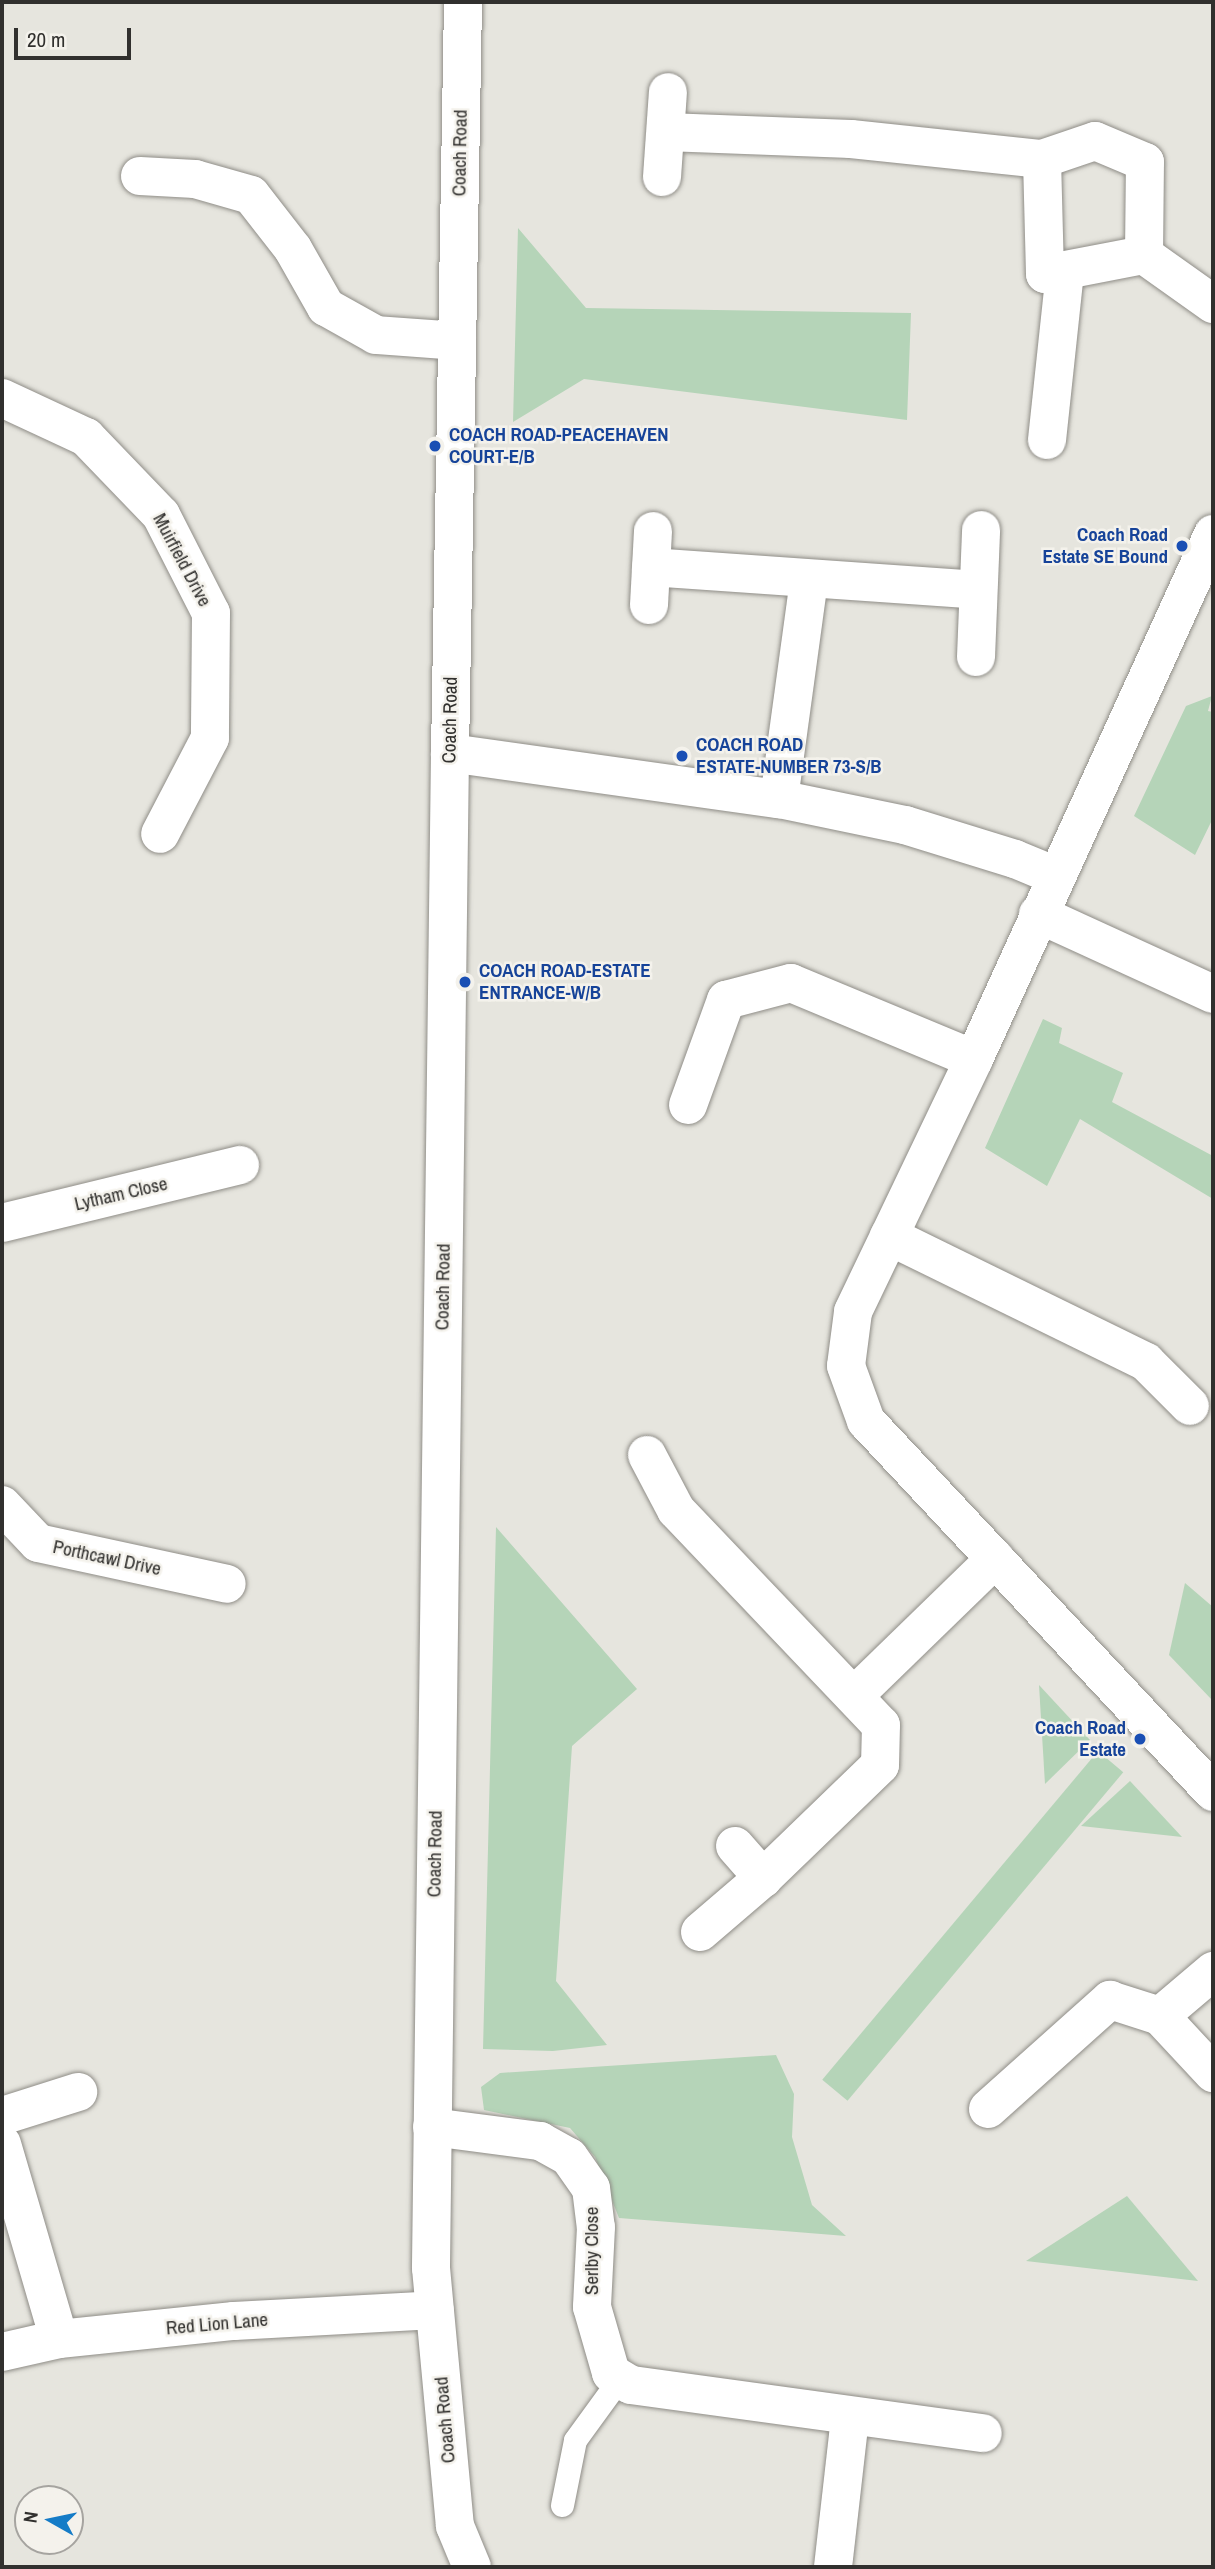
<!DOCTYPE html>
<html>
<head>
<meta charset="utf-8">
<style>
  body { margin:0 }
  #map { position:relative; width:1215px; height:2569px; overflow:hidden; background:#e6e5de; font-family:"Archivo Narrow",sans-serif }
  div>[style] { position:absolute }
  .green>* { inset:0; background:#b5d4b8; transform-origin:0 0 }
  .roads { filter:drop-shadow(0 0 2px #8f8d87) drop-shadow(0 0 2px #8f8d87) }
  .lane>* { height:23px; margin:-11.5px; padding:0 11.5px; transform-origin:11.5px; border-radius:11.5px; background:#fff }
  .street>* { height:38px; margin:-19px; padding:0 19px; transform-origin:19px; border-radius:19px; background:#fff }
  .secondary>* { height:38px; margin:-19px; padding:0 19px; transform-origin:19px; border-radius:19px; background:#fff }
  .dots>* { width:19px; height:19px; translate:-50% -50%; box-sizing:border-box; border:4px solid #f4f2ec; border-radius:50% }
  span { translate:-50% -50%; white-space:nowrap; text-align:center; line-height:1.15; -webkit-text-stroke:5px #f4f2ec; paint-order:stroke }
  .street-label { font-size:19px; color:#31302e }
  .transit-label { font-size:19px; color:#164399; font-weight:700 }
  .left { translate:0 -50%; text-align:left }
  .right { translate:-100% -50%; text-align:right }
  .frame { position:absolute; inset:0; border:4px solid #31302e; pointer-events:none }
  .north { position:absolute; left:14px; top:2485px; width:70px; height:70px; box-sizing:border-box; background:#f4f2ec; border:2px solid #a6a4a0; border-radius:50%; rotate:279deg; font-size:19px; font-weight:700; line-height:28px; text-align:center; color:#31302e }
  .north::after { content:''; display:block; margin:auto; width:24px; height:32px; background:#157cc7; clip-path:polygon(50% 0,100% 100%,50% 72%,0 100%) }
  .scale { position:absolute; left:14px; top:28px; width:117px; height:32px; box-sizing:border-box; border:4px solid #31302e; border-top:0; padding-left:9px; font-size:21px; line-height:24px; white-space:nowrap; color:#31302e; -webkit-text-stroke:5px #f4f2ec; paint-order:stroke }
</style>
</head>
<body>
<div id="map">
  <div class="green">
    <div style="clip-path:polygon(518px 228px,586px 308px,911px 313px,907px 420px,584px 379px,513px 422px)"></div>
    <div style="clip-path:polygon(1212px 696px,1208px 711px,1213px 712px,1213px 818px,1195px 855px,1134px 816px,1186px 706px)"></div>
    <div style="clip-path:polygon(1043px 1019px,1062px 1028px,1059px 1043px,1123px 1073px,1112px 1102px,1213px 1156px,1213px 1199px,1080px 1119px,1047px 1186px,985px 1148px)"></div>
    <div style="clip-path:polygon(496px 1527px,637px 1689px,572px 1746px,556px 1981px,607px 2045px,553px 2051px,483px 2049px)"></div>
    <div style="clip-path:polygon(1185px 1583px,1213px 1607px,1213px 1701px,1169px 1655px)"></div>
    <div style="clip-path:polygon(1039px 1685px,1090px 1740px,1045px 1784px)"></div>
    <div style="left:1098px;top:1751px;width:33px;height:429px;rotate:40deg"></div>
    <div style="clip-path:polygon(1130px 1781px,1182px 1837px,1081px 1826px)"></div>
    <div style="clip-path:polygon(776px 2055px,794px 2094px,792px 2137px,812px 2205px,846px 2236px,619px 2218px,595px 2157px,570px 2128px,484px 2110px,481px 2087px,500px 2073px)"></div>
    <div style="clip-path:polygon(1127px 2196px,1198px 2281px,1026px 2261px)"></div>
  </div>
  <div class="roads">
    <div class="lane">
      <div style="left:562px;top:2505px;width:66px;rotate:-78.7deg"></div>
      <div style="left:575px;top:2440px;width:77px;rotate:-54deg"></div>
    </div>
    <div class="street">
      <div style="left:666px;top:132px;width:185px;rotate:2.2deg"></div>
      <div style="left:851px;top:139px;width:192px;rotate:6deg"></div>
      <div style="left:140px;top:176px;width:55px;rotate:3.1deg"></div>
      <div style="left:195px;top:179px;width:58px;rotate:15.9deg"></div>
      <div style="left:251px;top:195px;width:68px;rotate:52.1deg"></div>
      <div style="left:293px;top:249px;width:67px;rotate:60.4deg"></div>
      <div style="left:326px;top:307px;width:57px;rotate:29.2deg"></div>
      <div style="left:376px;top:335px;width:81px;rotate:4.2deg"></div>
      <div style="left:662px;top:177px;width:85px;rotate:-86deg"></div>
      <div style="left:1144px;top:255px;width:93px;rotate:-89.4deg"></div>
      <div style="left:1145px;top:162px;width:54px;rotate:-157.2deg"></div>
      <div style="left:1095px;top:141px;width:56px;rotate:161.2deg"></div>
      <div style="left:1042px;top:159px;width:115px;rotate:88.5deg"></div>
      <div style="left:1045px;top:274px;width:101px;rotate:-10.9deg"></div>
      <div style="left:1144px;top:255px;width:85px;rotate:35.4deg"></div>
      <div style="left:2px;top:398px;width:93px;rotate:24.9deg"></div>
      <div style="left:86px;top:437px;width:108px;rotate:46.1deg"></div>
      <div style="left:161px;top:515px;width:110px;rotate:63deg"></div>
      <div style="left:211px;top:613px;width:125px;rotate:90.5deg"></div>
      <div style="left:210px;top:738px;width:108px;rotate:117.5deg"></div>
      <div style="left:1047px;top:440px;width:169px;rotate:-83.9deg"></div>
      <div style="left:1213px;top:534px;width:577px;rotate:114.48deg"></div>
      <div style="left:974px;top:1059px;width:280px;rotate:115.6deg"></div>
      <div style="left:853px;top:1312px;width:54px;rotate:97.4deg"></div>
      <div style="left:846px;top:1366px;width:59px;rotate:70deg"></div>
      <div style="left:866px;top:1421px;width:508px;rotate:46.91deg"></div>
      <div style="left:651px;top:567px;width:327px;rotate:4deg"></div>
      <div style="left:649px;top:605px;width:74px;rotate:-86.9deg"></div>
      <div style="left:976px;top:657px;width:127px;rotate:-87.7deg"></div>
      <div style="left:450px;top:753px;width:332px;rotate:8deg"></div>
      <div style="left:779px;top:799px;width:129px;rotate:11.7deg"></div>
      <div style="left:905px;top:825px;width:115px;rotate:17.2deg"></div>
      <div style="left:1015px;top:859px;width:44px;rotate:22.5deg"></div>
      <div style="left:779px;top:799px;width:221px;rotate:-82.2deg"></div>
      <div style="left:1038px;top:914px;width:192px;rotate:24.6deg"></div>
      <div style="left:688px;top:1105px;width:112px;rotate:-70.1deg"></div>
      <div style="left:726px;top:1000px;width:67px;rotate:-14.7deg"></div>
      <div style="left:791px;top:983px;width:198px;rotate:22.6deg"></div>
      <div style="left:2px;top:1223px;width:245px;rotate:-13.7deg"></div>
      <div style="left:889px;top:1236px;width:286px;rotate:26.1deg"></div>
      <div style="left:1146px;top:1362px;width:62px;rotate:45deg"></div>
      <div style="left:647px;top:1455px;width:62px;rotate:62.2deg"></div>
      <div style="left:676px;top:1510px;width:297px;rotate:46.4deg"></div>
      <div style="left:881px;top:1725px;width:40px;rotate:91.4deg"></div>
      <div style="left:880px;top:1765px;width:163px;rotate:136deg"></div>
      <div style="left:763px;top:1878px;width:83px;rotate:139.4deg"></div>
      <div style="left:2px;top:1505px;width:52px;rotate:46.5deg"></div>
      <div style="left:38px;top:1543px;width:193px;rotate:12.2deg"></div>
      <div style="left:854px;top:1696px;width:197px;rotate:-44.2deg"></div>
      <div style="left:735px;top:1846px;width:43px;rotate:48.8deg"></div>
      <div style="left:1160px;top:2016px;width:78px;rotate:47.1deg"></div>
      <div style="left:988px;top:2109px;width:164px;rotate:-41.8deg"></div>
      <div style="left:1110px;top:2000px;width:52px;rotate:17.7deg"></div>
      <div style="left:1160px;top:2016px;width:70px;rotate:-40.3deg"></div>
      <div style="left:2px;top:2116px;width:80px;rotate:-17.5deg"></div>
      <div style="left:432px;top:2127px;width:109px;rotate:7.4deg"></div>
      <div style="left:540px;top:2141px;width:33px;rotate:29deg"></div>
      <div style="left:569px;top:2157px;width:38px;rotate:55deg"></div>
      <div style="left:591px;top:2188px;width:39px;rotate:83deg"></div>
      <div style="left:596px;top:2227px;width:80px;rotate:92.9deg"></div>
      <div style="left:592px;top:2307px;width:69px;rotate:73.9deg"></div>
      <div style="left:611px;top:2373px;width:23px;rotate:31deg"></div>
      <div style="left:631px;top:2385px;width:355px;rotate:7.8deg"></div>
      <div style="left:2px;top:2144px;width:203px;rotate:73.7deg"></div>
      <div style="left:2px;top:2352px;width:58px;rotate:-12.8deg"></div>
      <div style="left:59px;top:2339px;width:176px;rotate:-5.9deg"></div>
      <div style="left:234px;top:2321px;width:201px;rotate:-3.1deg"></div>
      <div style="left:833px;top:2567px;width:151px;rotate:-83.5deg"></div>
    </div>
    <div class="secondary">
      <div style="left:463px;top:2px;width:751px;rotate:90.99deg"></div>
      <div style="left:450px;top:753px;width:1515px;rotate:90.72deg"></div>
      <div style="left:431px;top:2268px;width:259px;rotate:84.7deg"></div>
      <div style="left:455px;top:2526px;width:44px;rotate:67.5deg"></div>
    </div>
  </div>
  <div class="dots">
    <div style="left:435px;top:446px;background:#1a4fb4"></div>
    <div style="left:1182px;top:546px;background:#1a4fb4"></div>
    <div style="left:682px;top:756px;background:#1a4fb4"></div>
    <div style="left:465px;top:982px;background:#1a4fb4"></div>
    <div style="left:1140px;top:1739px;background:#1a4fb4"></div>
  </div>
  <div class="street-label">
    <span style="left:460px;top:153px;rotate:-89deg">Coach Road</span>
    <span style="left:182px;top:560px;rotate:62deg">Muirfield Drive</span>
    <span style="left:450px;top:720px;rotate:-89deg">Coach Road</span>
    <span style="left:121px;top:1194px;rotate:-13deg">Lytham Close</span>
    <span style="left:443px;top:1287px;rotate:-89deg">Coach Road</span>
    <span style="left:107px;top:1558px;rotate:12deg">Porthcawl Drive</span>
    <span style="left:435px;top:1854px;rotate:-89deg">Coach Road</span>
    <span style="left:592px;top:2251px;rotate:-90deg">Serlby Close</span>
    <span style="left:217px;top:2324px;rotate:-5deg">Red Lion Lane</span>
    <span style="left:445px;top:2420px;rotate:-95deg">Coach Road</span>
  </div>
  <div class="transit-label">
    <span class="left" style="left:449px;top:446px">COACH ROAD-PEACEHAVEN<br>COURT-E/B</span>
    <span class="right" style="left:1168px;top:546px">Coach Road<br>Estate SE Bound</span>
    <span class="left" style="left:696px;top:756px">COACH ROAD<br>ESTATE-NUMBER 73-S/B</span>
    <span class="left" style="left:479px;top:982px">COACH ROAD-ESTATE<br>ENTRANCE-W/B</span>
    <span class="right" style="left:1126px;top:1739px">Coach Road<br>Estate</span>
  </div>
  <div class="frame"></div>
  <div class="north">N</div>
  <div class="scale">20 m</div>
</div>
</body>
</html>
